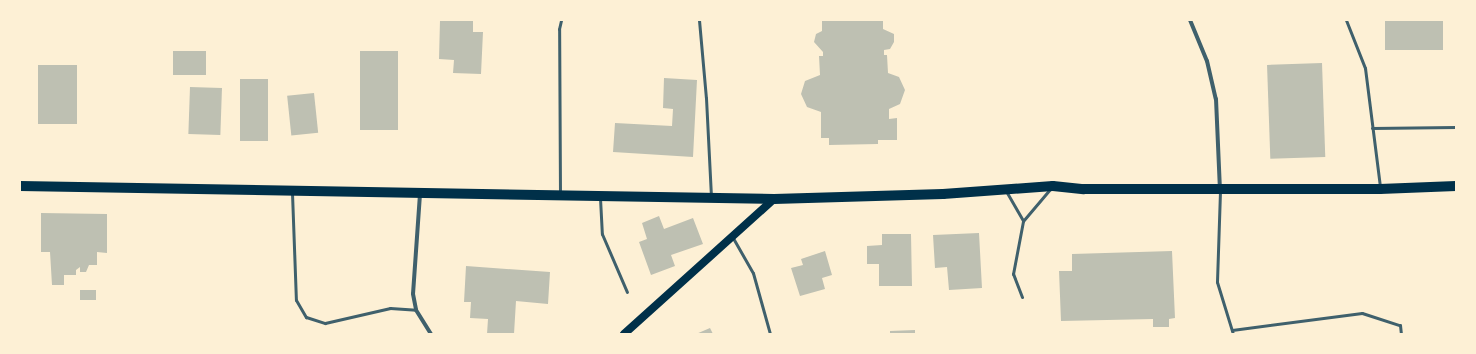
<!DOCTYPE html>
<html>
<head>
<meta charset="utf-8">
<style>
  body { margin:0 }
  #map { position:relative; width:1476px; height:354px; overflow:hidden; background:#fdf0d5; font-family:Manrope,sans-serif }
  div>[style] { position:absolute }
  .building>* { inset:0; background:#bec0b2; transform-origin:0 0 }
  .service>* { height:3px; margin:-1.5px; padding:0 1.5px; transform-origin:1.5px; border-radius:1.5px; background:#3f606c }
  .minor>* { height:4px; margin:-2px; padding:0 2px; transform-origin:2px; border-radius:2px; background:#3f606c }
  .secondary>* { height:8px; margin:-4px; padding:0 4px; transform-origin:4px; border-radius:4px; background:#003049 }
  .primary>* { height:10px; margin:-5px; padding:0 5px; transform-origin:5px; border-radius:5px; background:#003049 }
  span { translate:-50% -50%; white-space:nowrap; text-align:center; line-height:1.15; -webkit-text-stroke:4px #fdf0d5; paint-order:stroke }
  .frame { position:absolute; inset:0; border:21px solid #fdf0d5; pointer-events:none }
</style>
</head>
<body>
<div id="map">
  <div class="building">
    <div style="clip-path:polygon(440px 20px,473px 20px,473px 32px,483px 32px,481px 74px,453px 73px,454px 60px,439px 59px)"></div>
    <div style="clip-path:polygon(822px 20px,883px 20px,883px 29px,894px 34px,894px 42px,890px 49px,884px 50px,884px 55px,887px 55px,888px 73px,899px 77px,905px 90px,900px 104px,889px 109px,889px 119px,897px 118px,897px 140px,878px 140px,878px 144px,829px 145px,829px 138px,821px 138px,821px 112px,807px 107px,801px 94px,805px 81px,820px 75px,819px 56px,823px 56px,823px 52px,814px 42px,816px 34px,822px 31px)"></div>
    <div style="left:1385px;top:20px;width:58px;height:30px"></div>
    <div style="left:173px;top:51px;width:33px;height:24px"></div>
    <div style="left:360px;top:51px;width:38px;height:79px"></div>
    <div style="left:1322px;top:63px;width:94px;height:55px;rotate:88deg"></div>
    <div style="left:38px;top:65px;width:39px;height:59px"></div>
    <div style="clip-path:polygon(664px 78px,697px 80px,693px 157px,613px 152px,615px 123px,672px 126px,673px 109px,663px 108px)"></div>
    <div style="left:240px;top:79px;width:28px;height:62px"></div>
    <div style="left:190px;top:87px;width:32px;height:47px;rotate:2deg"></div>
    <div style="left:314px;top:93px;width:40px;height:27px;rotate:84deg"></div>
    <div style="clip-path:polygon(41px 213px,107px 214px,107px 253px,97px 252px,97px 265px,89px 265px,86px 272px,80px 272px,80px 267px,76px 270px,76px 275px,64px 275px,64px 285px,52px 285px,50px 252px,41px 252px)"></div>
    <div style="clip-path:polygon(659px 216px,664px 229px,693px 218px,703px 244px,671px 255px,675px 266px,651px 275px,639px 242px,647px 239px,642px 223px)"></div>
    <div style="clip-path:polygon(979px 233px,982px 288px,949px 290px,947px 267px,935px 268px,933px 235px)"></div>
    <div style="clip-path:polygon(882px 234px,911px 234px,912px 286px,879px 286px,879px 264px,867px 264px,867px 246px,882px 245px)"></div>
    <div style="clip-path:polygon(825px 251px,832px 275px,822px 278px,825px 289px,800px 296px,791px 268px,803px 265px,801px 259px)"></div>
    <div style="clip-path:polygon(1172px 251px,1175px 318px,1169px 319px,1169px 327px,1153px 327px,1153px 319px,1061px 321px,1059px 271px,1072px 271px,1072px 254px)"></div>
    <div style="clip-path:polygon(466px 266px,550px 272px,548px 304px,516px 301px,514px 334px,487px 334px,488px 319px,470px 318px,471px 302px,464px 302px)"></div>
    <div style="left:80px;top:290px;width:16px;height:10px"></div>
    <div style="clip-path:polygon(710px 328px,713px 334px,696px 334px)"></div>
    <div style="clip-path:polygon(915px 330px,915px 334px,890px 334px,890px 331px)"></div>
  </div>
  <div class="service">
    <div style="left:699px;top:20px;width:78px;rotate:84.9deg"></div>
    <div style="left:706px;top:98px;width:98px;rotate:87.1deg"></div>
    <div style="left:1346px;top:20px;width:52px;rotate:68.4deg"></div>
    <div style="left:1365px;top:68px;width:120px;rotate:82.8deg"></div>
    <div style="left:1372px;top:128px;width:84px;rotate:-0.7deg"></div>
    <div style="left:1006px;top:191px;width:34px;rotate:60deg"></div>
    <div style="left:1023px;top:221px;width:42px;rotate:-49.8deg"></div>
    <div style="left:1220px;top:191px;width:91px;rotate:91.9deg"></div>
    <div style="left:1217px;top:282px;width:54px;rotate:72.9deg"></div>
    <div style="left:292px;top:193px;width:107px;rotate:87.9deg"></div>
    <div style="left:296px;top:300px;width:20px;rotate:60deg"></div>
    <div style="left:306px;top:317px;width:20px;rotate:18deg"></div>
    <div style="left:325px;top:323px;width:67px;rotate:-13deg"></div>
    <div style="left:390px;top:308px;width:26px;rotate:4deg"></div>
    <div style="left:560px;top:194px;width:165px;rotate:-90.3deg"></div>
    <div style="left:559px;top:29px;width:9px;rotate:-77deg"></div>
    <div style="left:600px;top:198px;width:36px;rotate:87deg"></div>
    <div style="left:602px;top:234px;width:63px;rotate:66.7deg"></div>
    <div style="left:733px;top:238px;width:40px;rotate:60.3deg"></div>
    <div style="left:753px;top:273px;width:63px;rotate:74.4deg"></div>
    <div style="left:1022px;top:297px;width:25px;rotate:-111deg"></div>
    <div style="left:1013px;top:274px;width:54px;rotate:-79.3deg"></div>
    <div style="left:1232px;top:330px;width:131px;rotate:-7.5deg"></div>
    <div style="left:1362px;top:313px;width:40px;rotate:18deg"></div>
    <div style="left:1400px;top:325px;width:9px;rotate:84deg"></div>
  </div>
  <div class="minor">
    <div style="left:1190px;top:20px;width:44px;rotate:67.5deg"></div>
    <div style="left:1207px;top:61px;width:39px;rotate:77deg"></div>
    <div style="left:1216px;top:99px;width:90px;rotate:87.5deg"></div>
    <div style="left:420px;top:194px;width:100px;rotate:94deg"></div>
    <div style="left:413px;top:294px;width:16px;rotate:79deg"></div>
    <div style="left:416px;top:310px;width:28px;rotate:58deg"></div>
  </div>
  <div class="secondary">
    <div style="left:624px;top:334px;width:202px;rotate:-42deg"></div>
  </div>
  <div class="primary">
    <div style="left:20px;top:186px;width:754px;rotate:0.99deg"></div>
    <div style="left:774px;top:199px;width:169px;rotate:-1.7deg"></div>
    <div style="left:943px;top:194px;width:110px;rotate:-4.2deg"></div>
    <div style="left:1053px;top:186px;width:31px;rotate:6deg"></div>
    <div style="left:1084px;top:189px;width:296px"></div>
    <div style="left:1380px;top:189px;width:76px;rotate:-2.3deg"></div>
  </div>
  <div class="frame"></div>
</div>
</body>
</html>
